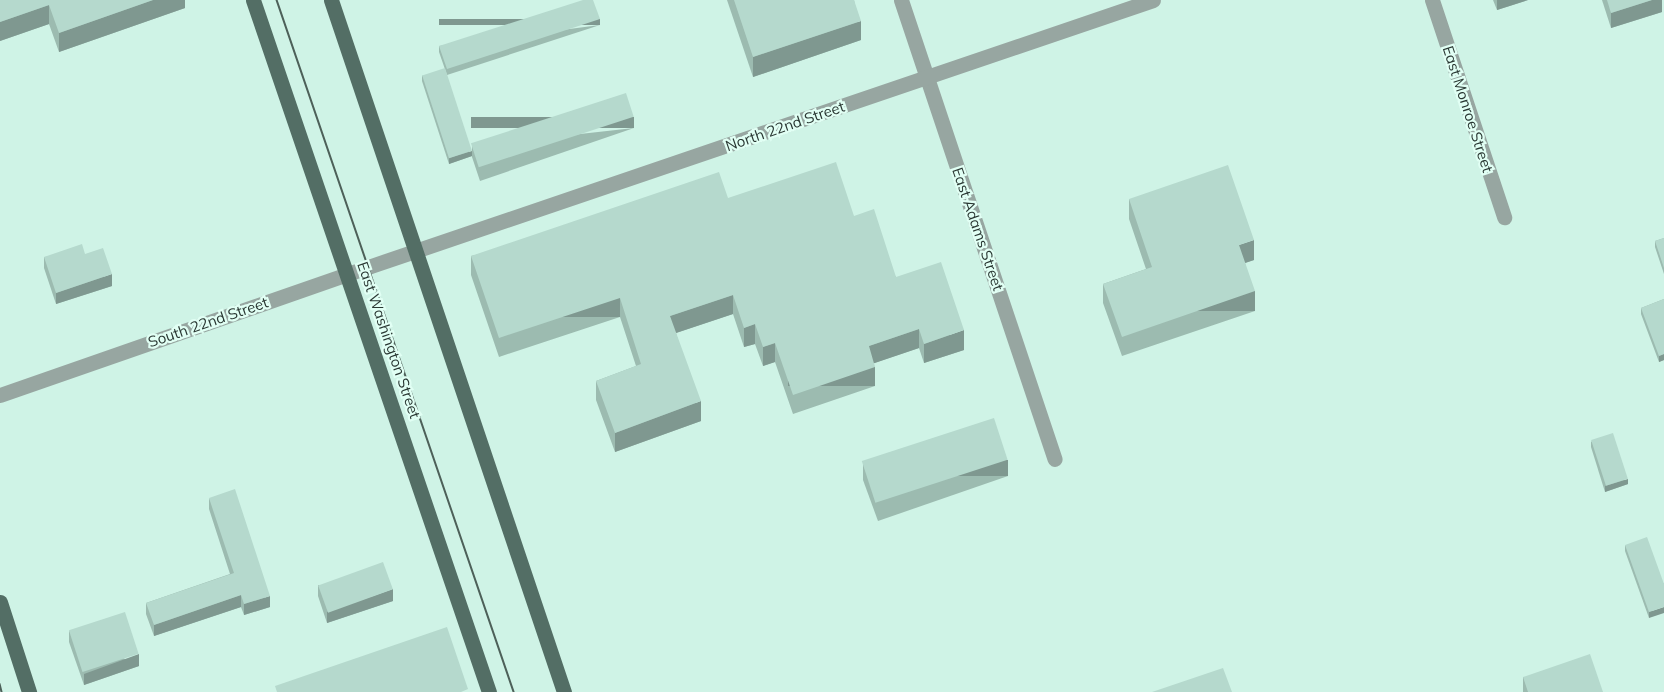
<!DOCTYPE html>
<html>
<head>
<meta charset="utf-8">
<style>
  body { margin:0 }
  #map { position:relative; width:1664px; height:692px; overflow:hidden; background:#cff3e6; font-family:Mulish,sans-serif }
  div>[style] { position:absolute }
  .minor>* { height:15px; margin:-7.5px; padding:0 7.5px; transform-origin:7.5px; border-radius:7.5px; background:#97a6a1 }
  .major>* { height:15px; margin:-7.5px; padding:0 7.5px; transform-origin:7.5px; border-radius:7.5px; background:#536e65 }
  .tram>* { height:1.5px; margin:-0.75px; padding:0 0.75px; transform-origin:0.75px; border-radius:0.75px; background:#4d6059 }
  .wall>* { inset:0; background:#9cbbb0 }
  .shaded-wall>* { inset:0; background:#7f9890; transform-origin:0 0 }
  .building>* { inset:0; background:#b5d9cd; transform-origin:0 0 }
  span { translate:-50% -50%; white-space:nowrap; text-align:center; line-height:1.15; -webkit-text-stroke:4.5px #e1fff4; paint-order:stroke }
  .street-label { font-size:15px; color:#293732 }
</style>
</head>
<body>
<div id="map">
  <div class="minor">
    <div style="left:901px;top:0;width:484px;rotate:71.5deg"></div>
    <div style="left:1432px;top:0;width:229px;rotate:71.6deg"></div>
    <div style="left:0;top:395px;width:390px;rotate:-19.2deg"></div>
    <div style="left:368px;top:267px;width:829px;rotate:-18.78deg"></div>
  </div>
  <div class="major">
    <div style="left:253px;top:0;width:731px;rotate:71.17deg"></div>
    <div style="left:331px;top:0;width:730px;rotate:71.39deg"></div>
    <div style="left:0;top:602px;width:95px;rotate:72.1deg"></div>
  </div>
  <div class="tram">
    <div style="left:277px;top:0;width:731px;rotate:71.09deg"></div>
    <div style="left:0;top:684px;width:8px;rotate:76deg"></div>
  </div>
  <div class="wall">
    <div style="clip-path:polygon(0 0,185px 0,185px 8px,59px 52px,49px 24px,0 41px)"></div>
    <div style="clip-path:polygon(727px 0,854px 0,861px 40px,753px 77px)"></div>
    <div style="clip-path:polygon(1493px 0,1528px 0,1497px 10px)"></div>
    <div style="clip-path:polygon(1602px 0,1662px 0,1662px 12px,1611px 28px)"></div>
    <div style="clip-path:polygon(600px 25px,447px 75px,439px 52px,439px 46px)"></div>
    <div style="clip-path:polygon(422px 75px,472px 156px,449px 164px,422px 81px)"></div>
    <div style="clip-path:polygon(634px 128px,480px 181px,472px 157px,472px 146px)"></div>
    <div style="clip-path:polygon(728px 198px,854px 216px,896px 277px,964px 350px,924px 363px,919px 348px,874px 363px,875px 386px,793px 414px,775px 362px,763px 366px,755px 344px,744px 347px,733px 314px,676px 333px,701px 421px,615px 452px,596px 400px,596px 381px,636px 366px,620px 317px,499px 357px,471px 275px,471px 256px)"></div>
    <div style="clip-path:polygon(1129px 199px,1254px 260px,1245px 263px,1255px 311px,1122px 356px,1103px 303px,1103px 284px,1146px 269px,1129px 219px)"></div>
    <div style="clip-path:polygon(1664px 238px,1664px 274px,1655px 247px,1655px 241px)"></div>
    <div style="clip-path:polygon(85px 254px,112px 286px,56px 304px,44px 268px,44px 257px)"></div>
    <div style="clip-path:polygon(1664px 299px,1664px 360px,1659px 362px,1641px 314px,1641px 308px)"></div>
    <div style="clip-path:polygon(1591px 441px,1628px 484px,1605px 492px,1591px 447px)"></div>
    <div style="clip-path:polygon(863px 464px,1008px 476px,878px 521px,863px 480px)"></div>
    <div style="clip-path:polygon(209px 498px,270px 607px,244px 615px,241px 607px,154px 636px,146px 614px,146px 603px,230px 574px,209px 509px)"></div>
    <div style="clip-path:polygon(1625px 545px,1664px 584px,1649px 618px,1625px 551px)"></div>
    <div style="clip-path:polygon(318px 585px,393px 601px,327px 623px,318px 596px)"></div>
    <div style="clip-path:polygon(69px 631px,139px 666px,84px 685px,69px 642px)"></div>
    <div style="clip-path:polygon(1523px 677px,1603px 692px,1523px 692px)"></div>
  </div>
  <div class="shaded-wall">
    <div style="clip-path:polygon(153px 0,185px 0,185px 8px,59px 52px,59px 33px)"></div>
    <div style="clip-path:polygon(1497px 0,1528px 0,1497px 10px)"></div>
    <div style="clip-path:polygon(1652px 0,1662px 0,1662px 12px,1611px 28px,1611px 13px)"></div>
    <div style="clip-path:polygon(49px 5px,49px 24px,0 41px,0 22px)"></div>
    <div style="left:600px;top:19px;width:6px;height:161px;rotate:90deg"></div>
    <div style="clip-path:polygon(861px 21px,861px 40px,753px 77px,753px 57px)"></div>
    <div style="left:634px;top:117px;width:11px;height:163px;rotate:90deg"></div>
    <div style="clip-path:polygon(472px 151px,472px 156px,449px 164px,449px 158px)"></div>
    <div style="clip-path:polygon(1254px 240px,1254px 260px,1239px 265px,1239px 245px)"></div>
    <div style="clip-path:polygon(112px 274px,112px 286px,56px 304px,56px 293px)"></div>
    <div style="left:1255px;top:291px;width:20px;height:141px;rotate:90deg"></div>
    <div style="clip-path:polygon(733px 295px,733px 314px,670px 335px,670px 316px)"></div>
    <div style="left:620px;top:298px;width:19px;height:127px;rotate:90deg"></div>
    <div style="clip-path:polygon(755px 324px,755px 344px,744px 347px,744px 328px)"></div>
    <div style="clip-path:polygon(919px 329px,919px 348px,869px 365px,869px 346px)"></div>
    <div style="clip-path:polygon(964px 330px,964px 350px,924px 363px,924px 344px)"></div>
    <div style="clip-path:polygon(775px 343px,775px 362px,763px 366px,763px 347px)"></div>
    <div style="clip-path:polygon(1664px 354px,1664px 360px,1659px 362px,1659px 356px)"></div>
    <div style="left:875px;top:367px;width:19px;height:87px;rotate:90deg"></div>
    <div style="clip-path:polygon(701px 401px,701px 421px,615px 452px,615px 433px)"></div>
    <div style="left:1008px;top:460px;width:16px;height:138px;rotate:90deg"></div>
    <div style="clip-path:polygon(1628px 479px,1628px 484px,1605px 492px,1605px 486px)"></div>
    <div style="clip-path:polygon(393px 589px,393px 601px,327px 623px,327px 612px)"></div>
    <div style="clip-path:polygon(241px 595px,241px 607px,154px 636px,154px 625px)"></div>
    <div style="clip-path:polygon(270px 596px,270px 607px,244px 615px,244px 604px)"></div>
    <div style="clip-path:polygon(1664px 607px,1664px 613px,1649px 618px,1649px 612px)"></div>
    <div style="clip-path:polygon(139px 654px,139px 666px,84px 685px,84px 674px)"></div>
  </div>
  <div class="building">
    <div style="clip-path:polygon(0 0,153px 0,59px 33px,49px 5px,0 22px)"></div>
    <div style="clip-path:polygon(583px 0,593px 0,600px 19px,447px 69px,439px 46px)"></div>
    <div style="clip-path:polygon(734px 0,854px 0,861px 21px,753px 57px)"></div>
    <div style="clip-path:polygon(1607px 0,1652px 0,1611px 13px)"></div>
    <div style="left:445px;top:68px;width:87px;height:24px;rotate:72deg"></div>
    <div style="left:626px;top:93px;width:25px;height:163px;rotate:72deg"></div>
    <div style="clip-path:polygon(836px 162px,854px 216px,874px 209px,896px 277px,941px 262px,964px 330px,924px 344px,919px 329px,869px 346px,875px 367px,793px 395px,775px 343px,763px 347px,755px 324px,744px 328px,733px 295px,670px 316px,701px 401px,615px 433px,596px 381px,641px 364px,620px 298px,499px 338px,471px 256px,719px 172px,728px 198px)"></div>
    <div style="clip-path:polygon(1228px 165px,1254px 240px,1239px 245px,1255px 291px,1122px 337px,1103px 284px,1152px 267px,1129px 199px)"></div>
    <div style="clip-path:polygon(1664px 238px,1664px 268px,1655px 241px)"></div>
    <div style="clip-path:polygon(82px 244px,85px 254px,103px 248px,112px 274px,56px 293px,44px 257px)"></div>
    <div style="clip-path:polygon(1664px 299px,1664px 354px,1659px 356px,1641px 308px)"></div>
    <div style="left:994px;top:418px;width:44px;height:139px;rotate:72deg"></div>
    <div style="left:1613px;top:433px;width:48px;height:23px;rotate:72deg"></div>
    <div style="clip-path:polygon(235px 489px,270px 596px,244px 604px,241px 595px,154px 625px,146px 603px,234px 573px,209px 498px)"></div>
    <div style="clip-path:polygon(1647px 537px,1664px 584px,1664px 607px,1649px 612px,1625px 545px)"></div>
    <div style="left:383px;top:562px;width:29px;height:69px;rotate:70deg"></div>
    <div style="left:125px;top:612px;width:44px;height:59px;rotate:72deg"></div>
    <div style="clip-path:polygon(447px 627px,468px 689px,461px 692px,277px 692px,275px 686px)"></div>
    <div style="clip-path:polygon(1590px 654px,1603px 692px,1528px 692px,1523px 677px)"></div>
    <div style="clip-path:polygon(1223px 668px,1232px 692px,1152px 692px)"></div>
  </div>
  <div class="street-label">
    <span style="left:1468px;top:109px;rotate:72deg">East Monroe Street</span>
    <span style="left:785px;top:126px;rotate:-19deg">North 22nd Street</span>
    <span style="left:978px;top:229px;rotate:71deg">East Adams Street</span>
    <span style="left:208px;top:322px;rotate:-19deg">South 22nd Street</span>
    <span style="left:389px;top:340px;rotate:71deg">East Washington Street</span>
  </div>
</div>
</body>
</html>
